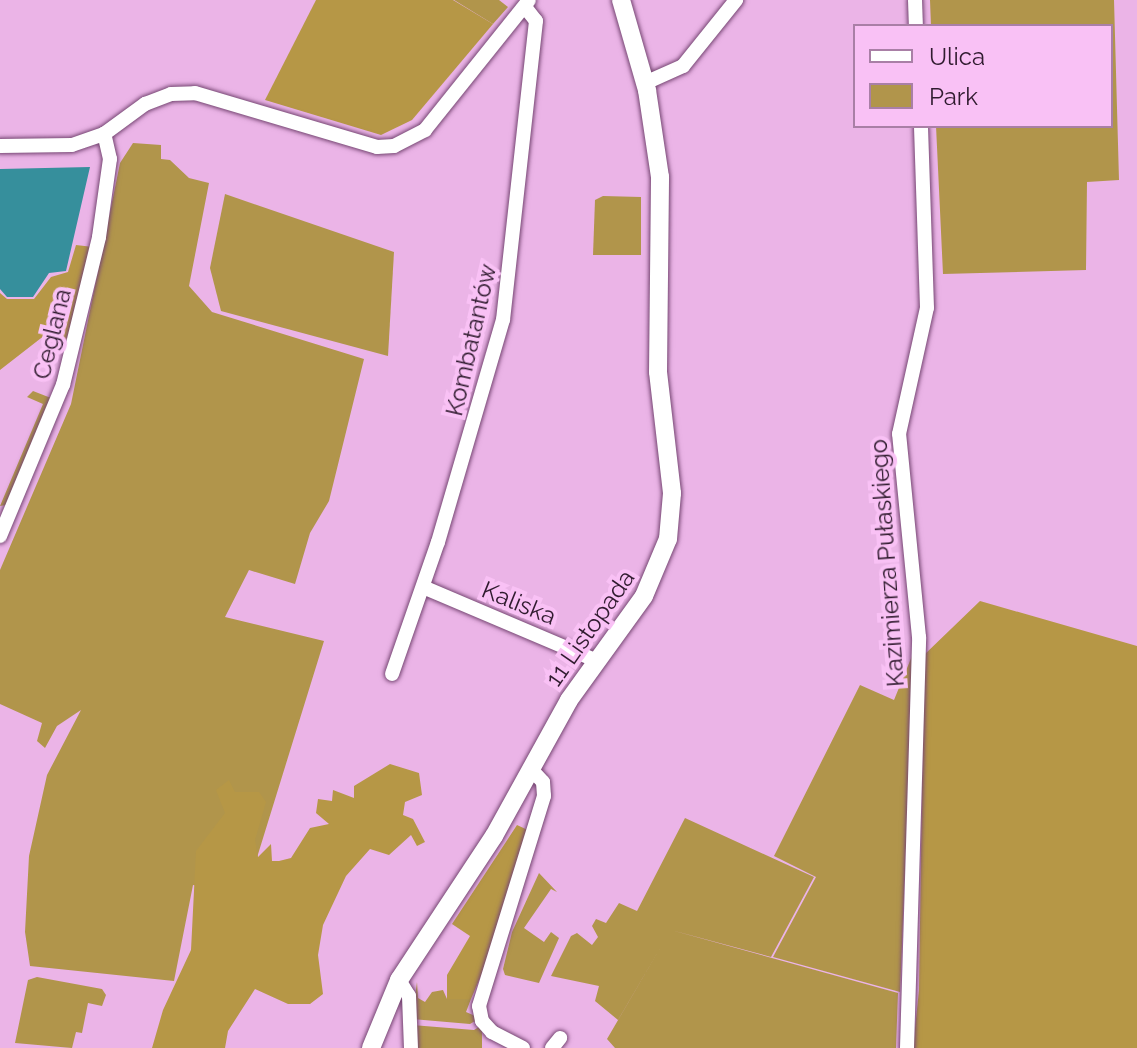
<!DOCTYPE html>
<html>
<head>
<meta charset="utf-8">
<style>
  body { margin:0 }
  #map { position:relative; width:1137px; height:1048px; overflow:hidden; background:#ebb4e7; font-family:Raleway,sans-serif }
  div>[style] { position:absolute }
  .green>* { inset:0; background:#b1954b }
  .forest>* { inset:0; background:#b69746 }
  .water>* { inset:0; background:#368f9c }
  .roads { filter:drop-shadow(0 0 2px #764673) drop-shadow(0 0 2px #764673) }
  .street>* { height:14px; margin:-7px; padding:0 7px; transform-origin:7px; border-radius:7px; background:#fff }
  .secondary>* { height:18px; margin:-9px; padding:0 9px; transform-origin:9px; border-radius:9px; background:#fff }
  span { translate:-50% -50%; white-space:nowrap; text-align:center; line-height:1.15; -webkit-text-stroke:8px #f9c1f5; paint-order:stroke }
  .street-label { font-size:24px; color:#301b2f }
  .legend { position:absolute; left:853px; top:24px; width:260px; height:104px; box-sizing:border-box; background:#f9c1f5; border:2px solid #a97fa6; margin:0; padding:10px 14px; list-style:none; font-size:24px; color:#301b2f }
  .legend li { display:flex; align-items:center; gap:16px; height:40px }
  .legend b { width:40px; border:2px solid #a97fa6 }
</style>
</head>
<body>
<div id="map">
  <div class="green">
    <div style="clip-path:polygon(454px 0,499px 0,508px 7px,493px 24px)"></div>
    <div style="clip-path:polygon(930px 0,1114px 0,1119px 180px,1087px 182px,1086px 270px,943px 274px,936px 126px,1111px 126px,1111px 26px,931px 26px)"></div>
    <div style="clip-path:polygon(133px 143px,161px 145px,161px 159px,170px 160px,189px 178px,209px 183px,189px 286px,212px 312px,364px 359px,329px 501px,310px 533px,295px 584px,249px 570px,225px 617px,324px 641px,246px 893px,193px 885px,174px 981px,30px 966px,25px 932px,29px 856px,47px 775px,81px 710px,57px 726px,45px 748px,37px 741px,42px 723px,0 704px,0 570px,71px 404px,120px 163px)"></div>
    <div style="clip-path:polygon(225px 194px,394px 252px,388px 356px,221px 311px,210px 268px)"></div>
    <div style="clip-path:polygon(603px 196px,641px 197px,641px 255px,593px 255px,595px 200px)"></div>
    <div style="clip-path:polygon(33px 391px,51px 398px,6px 505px,0 506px,43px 404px,27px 397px)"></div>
    <div style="clip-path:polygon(914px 651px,900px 992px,773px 957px,816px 877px,774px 856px,860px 685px,894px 700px)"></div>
    <div style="clip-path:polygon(685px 818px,814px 877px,771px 957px,671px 930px,898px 993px,896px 1048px,615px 1048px,607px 1039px,666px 938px,618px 1020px,595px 1001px,599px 986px,551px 976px,571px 936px,577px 933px,592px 945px,598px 937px,592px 926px,596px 919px,606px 923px,619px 903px,637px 911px)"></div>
    <div style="clip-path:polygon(539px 873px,557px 892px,551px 889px,524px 928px,544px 942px,551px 932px,559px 938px,539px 983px,505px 975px,503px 969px,512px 932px)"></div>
    <div style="clip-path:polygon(37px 977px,102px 989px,106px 995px,102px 1006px,88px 1003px,82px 1033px,76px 1032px,72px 1048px,15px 1043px,28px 980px)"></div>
    <div style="clip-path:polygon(417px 982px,418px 998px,425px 1002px,432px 992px,443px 990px,447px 999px,471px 999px,466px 1012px,480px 1018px,470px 1024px,412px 1019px)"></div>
    <div style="clip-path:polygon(412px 1025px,474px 1030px,482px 1025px,482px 1048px,415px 1048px)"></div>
  </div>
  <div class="forest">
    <div style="clip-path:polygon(316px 0,453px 0,493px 24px,412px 120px,381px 135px,265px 100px)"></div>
    <div style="clip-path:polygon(76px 245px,93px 247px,66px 341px,45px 335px,0 370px,0 293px,7px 299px,34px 299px,51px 277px,68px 272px)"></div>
    <div style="clip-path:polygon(980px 601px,1137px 646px,1137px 1048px,913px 1048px,919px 990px,924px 655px)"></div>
    <div style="clip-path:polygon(390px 764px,419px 773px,422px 795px,405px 802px,403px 815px,413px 819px,425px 842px,417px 846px,411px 835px,389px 855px,370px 849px,346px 876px,323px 925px,318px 955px,323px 994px,310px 1004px,288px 1004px,255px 989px,228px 1031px,225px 1048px,152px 1048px,163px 1010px,191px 950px,196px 851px,225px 813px,216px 790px,229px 780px,235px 792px,259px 792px,266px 802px,255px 840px,258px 857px,271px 844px,272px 861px,279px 861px,291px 858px,310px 828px,329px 824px,316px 813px,318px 799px,332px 801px,333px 790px,354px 798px,354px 786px)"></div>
    <div style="clip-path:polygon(517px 825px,532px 832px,483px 971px,471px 999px,447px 999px,447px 975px,470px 936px,452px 924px)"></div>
  </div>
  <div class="water">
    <div style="clip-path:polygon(90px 167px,66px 271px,49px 273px,33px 297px,7px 297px,0 289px,0 169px)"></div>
  </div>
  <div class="roads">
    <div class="street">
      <div style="left:915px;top:0;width:26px;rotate:88deg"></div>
      <div style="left:645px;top:83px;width:42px;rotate:-24.1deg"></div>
      <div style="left:683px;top:66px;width:85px;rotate:-51.2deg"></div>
      <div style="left:0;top:146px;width:72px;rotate:-0.8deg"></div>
      <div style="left:72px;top:145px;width:34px;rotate:-19deg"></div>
      <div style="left:104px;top:134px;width:51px;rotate:-36.2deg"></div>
      <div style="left:145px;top:104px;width:28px;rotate:-21deg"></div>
      <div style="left:171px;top:94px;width:24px;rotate:-2deg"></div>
      <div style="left:195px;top:93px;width:190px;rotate:16.5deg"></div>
      <div style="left:377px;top:147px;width:17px;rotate:-3deg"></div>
      <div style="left:394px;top:146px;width:35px;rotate:-27deg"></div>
      <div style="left:425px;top:130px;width:166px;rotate:-51.3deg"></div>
      <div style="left:0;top:536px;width:164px;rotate:-67.4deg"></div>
      <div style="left:63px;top:385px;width:152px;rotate:-76.3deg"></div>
      <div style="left:99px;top:237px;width:79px;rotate:-82deg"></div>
      <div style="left:110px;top:159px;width:26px;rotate:-103deg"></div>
      <div style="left:423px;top:587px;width:189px;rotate:23deg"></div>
      <div style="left:392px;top:674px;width:140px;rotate:-70.8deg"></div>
      <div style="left:438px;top:542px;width:231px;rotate:-73.7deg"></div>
      <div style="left:503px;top:320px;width:301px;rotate:-83.7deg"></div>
      <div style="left:536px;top:21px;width:18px;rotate:-128deg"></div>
      <div style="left:399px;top:980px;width:19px;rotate:58deg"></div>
      <div style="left:409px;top:996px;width:52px;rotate:87.8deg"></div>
      <div style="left:523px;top:1048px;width:35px;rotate:-153deg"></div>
      <div style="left:492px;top:1032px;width:15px;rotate:-132deg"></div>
      <div style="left:482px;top:1021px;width:15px;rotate:-101deg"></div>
      <div style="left:479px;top:1006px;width:220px;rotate:-72.8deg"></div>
      <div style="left:544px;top:796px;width:14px;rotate:-94deg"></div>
      <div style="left:543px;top:782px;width:19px;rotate:-133deg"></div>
      <div style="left:552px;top:1048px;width:13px;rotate:-51deg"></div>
      <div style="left:907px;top:1048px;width:411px;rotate:-88.3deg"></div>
      <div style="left:919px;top:637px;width:204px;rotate:-95.6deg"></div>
      <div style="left:899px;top:434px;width:129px;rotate:-77.5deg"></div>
      <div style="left:927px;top:308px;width:182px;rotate:-91.9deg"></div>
    </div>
    <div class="secondary">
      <div style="left:371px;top:1048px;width:74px;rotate:-67.6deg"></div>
      <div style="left:399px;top:980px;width:173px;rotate:-56.6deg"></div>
      <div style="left:494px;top:836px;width:155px;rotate:-61.1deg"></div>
      <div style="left:569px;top:700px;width:128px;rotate:-54.2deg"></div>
      <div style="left:644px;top:596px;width:62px;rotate:-67.2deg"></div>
      <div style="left:668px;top:539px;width:46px;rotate:-85deg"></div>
      <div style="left:672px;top:493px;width:122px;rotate:-96.6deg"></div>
      <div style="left:658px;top:372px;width:195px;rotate:-89.4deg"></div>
      <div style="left:660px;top:177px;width:88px;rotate:-98.5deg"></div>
      <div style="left:647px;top:90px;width:94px;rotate:-106.1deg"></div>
    </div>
  </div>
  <div class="street-label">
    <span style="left:52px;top:334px;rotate:-76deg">Ceglana</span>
    <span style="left:471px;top:340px;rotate:-77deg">Kombatantów</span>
    <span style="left:887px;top:563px;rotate:-94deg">Kazimierza Pułaskiego</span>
    <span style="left:519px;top:603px;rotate:22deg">Kaliska</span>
    <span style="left:590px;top:628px;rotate:-55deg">11 Listopada</span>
  </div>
  <ul class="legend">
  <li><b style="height:10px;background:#fff"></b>Ulica</li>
  <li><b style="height:22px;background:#b1954b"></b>Park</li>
  </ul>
</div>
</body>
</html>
